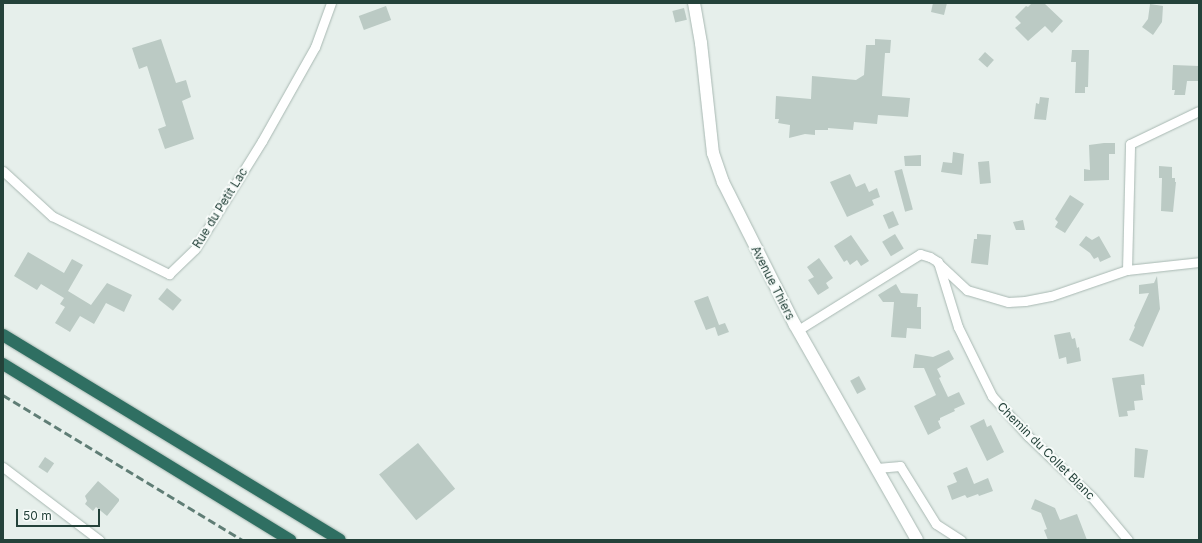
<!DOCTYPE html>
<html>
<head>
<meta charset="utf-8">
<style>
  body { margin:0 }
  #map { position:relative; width:1202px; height:543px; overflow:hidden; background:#e6efeb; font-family:Inter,sans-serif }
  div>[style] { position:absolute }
  .building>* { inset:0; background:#bbcac4; transform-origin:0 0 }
  .roads { filter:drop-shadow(0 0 1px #a8b8b2) drop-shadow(0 0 1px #a8b8b2) }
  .street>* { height:9px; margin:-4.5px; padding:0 4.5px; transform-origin:4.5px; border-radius:4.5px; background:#fff }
  .secondary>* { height:12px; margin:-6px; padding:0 6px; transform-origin:6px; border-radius:6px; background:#fff }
  .highway>* { height:12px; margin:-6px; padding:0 6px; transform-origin:6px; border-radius:6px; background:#2f6f62 }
  .rail>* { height:3px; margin-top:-1.5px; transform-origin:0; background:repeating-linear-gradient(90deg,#5f7d75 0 8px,transparent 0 12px) }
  span { translate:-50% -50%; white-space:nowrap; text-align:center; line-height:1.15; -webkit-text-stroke:4px #f7fbf9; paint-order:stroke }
  .street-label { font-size:12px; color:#24423a }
  .frame { position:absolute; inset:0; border:4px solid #24423a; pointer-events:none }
  .scale { position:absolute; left:16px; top:509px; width:84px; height:18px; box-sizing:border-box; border:2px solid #24423a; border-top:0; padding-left:5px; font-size:12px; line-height:14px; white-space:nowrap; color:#24423a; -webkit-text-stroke:3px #f7fbf9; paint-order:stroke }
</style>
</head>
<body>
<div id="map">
  <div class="building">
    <div style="clip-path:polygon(933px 3px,947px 3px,944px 15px,931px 12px)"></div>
    <div style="clip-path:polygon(1032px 3px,1044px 3px,1063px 21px,1052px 33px,1045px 26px,1028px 41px,1015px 28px,1021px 23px,1015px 17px,1026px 6px,1028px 7px)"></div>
    <div style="clip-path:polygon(1150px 4px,1163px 6px,1162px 22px,1153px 35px,1142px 27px,1148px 19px)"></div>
    <div style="left:386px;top:6px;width:15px;height:29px;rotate:70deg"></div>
    <div style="left:684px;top:8px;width:12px;height:12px;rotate:76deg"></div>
    <div style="clip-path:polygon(161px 39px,176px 83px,186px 80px,191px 97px,182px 101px,194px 139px,165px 149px,158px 129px,166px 126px,147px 66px,139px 69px,132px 48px)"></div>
    <div style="clip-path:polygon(875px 39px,891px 40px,890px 53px,885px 53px,882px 96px,910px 98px,908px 117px,878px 115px,877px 124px,854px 122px,853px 130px,828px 128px,828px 130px,815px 130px,815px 135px,805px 134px,789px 138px,790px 125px,778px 123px,779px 119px,775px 119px,776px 96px,811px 99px,812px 76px,856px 80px,864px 75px,866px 45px,875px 45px)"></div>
    <div style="clip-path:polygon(1072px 50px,1089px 50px,1088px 87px,1085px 87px,1085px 93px,1075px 93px,1076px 62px,1071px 62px)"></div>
    <div style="left:985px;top:52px;width:12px;height:10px;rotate:42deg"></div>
    <div style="clip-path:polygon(1173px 65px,1199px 66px,1199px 81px,1187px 81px,1185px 95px,1174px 95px,1175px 90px,1172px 90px)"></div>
    <div style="clip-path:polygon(1040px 97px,1049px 98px,1046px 120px,1034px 119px,1036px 103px,1039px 104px)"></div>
    <div style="clip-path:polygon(1104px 143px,1115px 143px,1115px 154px,1109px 154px,1109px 180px,1084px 181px,1084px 169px,1090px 170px,1089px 145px)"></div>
    <div style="clip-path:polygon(953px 152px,964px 154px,962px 175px,941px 172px,943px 162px,952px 163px)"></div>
    <div style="clip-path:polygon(921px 155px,921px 166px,905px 166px,904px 156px)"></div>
    <div style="left:989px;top:161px;width:22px;height:11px;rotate:85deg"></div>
    <div style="clip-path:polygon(1159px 166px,1172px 167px,1172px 178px,1175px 178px,1175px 182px,1176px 182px,1173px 212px,1161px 211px,1162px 178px,1159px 178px)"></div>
    <div style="left:902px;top:169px;width:42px;height:8px;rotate:75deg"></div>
    <div style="clip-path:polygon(850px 174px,856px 187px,865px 183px,869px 192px,877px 188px,880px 197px,872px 200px,874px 205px,847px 217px,830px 182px)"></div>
    <div style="clip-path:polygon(1070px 195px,1084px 204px,1065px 233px,1055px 227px,1058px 222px,1055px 219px)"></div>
    <div style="left:893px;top:211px;width:15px;height:11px;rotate:67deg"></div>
    <div style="clip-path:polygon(1023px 220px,1025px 230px,1016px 230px,1013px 222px)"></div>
    <div style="left:895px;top:234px;width:17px;height:15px;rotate:59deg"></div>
    <div style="clip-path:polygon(977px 234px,991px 235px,988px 265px,971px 263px,974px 239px,977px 239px)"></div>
    <div style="clip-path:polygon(851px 235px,869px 261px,861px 266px,857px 260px,850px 265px,847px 260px,844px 262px,834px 246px)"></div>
    <div style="clip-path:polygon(1086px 236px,1092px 240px,1099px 236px,1111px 257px,1100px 262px,1098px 257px,1094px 259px,1090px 253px,1079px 245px)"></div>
    <div style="clip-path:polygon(28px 252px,64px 273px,72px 259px,83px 265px,68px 291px,91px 305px,107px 283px,132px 295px,124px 312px,106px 303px,94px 324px,80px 316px,70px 332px,55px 323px,65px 307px,60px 304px,64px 298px,41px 284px,37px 290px,14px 276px)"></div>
    <div style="clip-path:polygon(819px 258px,833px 278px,826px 283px,829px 288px,818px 295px,808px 280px,814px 277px,807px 267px)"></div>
    <div style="clip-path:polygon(1157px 276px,1160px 309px,1143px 347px,1129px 340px,1135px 327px,1134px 326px,1149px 293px,1139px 294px,1139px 285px,1154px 283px)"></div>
    <div style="clip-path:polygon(896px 284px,901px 293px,918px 294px,917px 307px,921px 307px,921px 329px,907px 328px,906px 338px,891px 337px,894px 302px,883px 302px,878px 295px)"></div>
    <div style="left:167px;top:288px;width:19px;height:14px;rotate:39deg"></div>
    <div style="clip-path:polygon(708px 296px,719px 325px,725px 323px,729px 332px,718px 336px,715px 327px,706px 330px,694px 301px)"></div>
    <div style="clip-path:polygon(1070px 332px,1072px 339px,1075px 338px,1077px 348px,1079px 347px,1081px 361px,1067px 364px,1066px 357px,1059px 359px,1054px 335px)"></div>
    <div style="clip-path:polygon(949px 350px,954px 359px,937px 369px,941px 377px,939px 378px,948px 397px,959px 392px,965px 404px,954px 409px,955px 411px,940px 418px,940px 420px,938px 421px,941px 428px,928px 435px,914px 406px,936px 395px,924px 368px,913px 368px,915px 354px,933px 357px)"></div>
    <div style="clip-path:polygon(1144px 374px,1145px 385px,1141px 385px,1143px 400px,1134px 401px,1135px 410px,1127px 411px,1128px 416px,1119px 417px,1112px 378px)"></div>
    <div style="left:859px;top:376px;width:15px;height:10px;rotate:62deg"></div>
    <div style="clip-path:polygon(984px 419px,987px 427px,991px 425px,1004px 452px,987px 461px,970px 426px)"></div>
    <div style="left:418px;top:443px;width:59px;height:50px;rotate:51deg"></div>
    <div style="clip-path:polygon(1135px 448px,1148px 450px,1144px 478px,1134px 477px)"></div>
    <div style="left:45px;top:457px;width:11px;height:12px;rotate:34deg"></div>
    <div style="clip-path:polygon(967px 467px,974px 484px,988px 478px,993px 491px,979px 496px,978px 494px,967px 498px,965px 495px,952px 500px,947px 486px,957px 482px,953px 473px)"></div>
    <div style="clip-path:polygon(98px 481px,119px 499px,119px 501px,107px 516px,96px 507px,93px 511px,85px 504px,87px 501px,85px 496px)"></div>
    <div style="clip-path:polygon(1035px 499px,1055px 508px,1060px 520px,1077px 514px,1087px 540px,1048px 540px,1044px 530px,1047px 529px,1041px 513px,1031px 509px)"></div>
  </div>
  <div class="roads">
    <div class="street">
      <div style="left:3px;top:171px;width:67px;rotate:42.6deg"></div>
      <div style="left:52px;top:216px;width:131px;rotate:26.4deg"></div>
      <div style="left:169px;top:274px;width:36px;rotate:-44deg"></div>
      <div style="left:195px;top:249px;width:127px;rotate:-58.2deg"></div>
      <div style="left:262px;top:141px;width:108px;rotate:-60.6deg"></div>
      <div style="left:315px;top:47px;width:47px;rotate:-70deg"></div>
      <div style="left:938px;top:263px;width:40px;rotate:43deg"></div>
      <div style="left:967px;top:290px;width:43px;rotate:16.3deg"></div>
      <div style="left:1008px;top:302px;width:17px;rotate:-3deg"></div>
      <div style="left:1025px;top:301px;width:26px;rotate:-11deg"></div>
      <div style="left:1051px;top:296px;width:80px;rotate:-18.9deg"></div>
      <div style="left:1127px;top:270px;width:72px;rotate:-6.3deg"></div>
      <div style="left:1127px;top:270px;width:126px;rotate:-88.6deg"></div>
      <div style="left:1130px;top:144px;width:76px;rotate:-25.6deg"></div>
      <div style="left:798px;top:330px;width:144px;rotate:-31.9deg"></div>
      <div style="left:920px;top:254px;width:10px;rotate:17deg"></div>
      <div style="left:930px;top:257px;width:9px;rotate:32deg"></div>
      <div style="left:938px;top:262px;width:68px;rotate:72.9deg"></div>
      <div style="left:958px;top:327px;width:77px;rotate:63.8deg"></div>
      <div style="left:992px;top:396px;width:54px;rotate:48deg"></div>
      <div style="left:1028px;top:436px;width:88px;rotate:43.6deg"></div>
      <div style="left:1092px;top:497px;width:56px;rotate:50.1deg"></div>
      <div style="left:3px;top:467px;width:121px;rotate:37.2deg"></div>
      <div style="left:877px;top:468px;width:23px;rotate:-5deg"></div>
      <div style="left:900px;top:466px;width:68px;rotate:58.2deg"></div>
      <div style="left:936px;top:524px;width:30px;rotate:33deg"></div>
    </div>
    <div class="secondary">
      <div style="left:694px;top:3px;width:41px;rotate:80.1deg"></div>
      <div style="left:701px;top:43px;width:111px;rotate:83.8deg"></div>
      <div style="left:713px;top:153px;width:31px;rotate:71deg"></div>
      <div style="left:723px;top:182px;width:160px;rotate:63.3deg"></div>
      <div style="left:795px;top:325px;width:247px;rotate:60.4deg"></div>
    </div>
    <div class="highway">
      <div style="left:3px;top:335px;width:394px;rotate:31.3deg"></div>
      <div style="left:3px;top:364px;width:337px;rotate:31.5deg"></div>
    </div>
  </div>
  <div class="rail">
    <div style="left:3px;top:395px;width:280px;rotate:31.2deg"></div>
  </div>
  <div class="street-label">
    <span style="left:220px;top:208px;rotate:-58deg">Rue du Petit Lac</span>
    <span style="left:773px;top:283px;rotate:63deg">Avenue Thiers</span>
    <span style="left:1046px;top:451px;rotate:45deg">Chemin du Collet Blanc</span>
  </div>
  <div class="frame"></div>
  <div class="scale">50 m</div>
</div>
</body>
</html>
